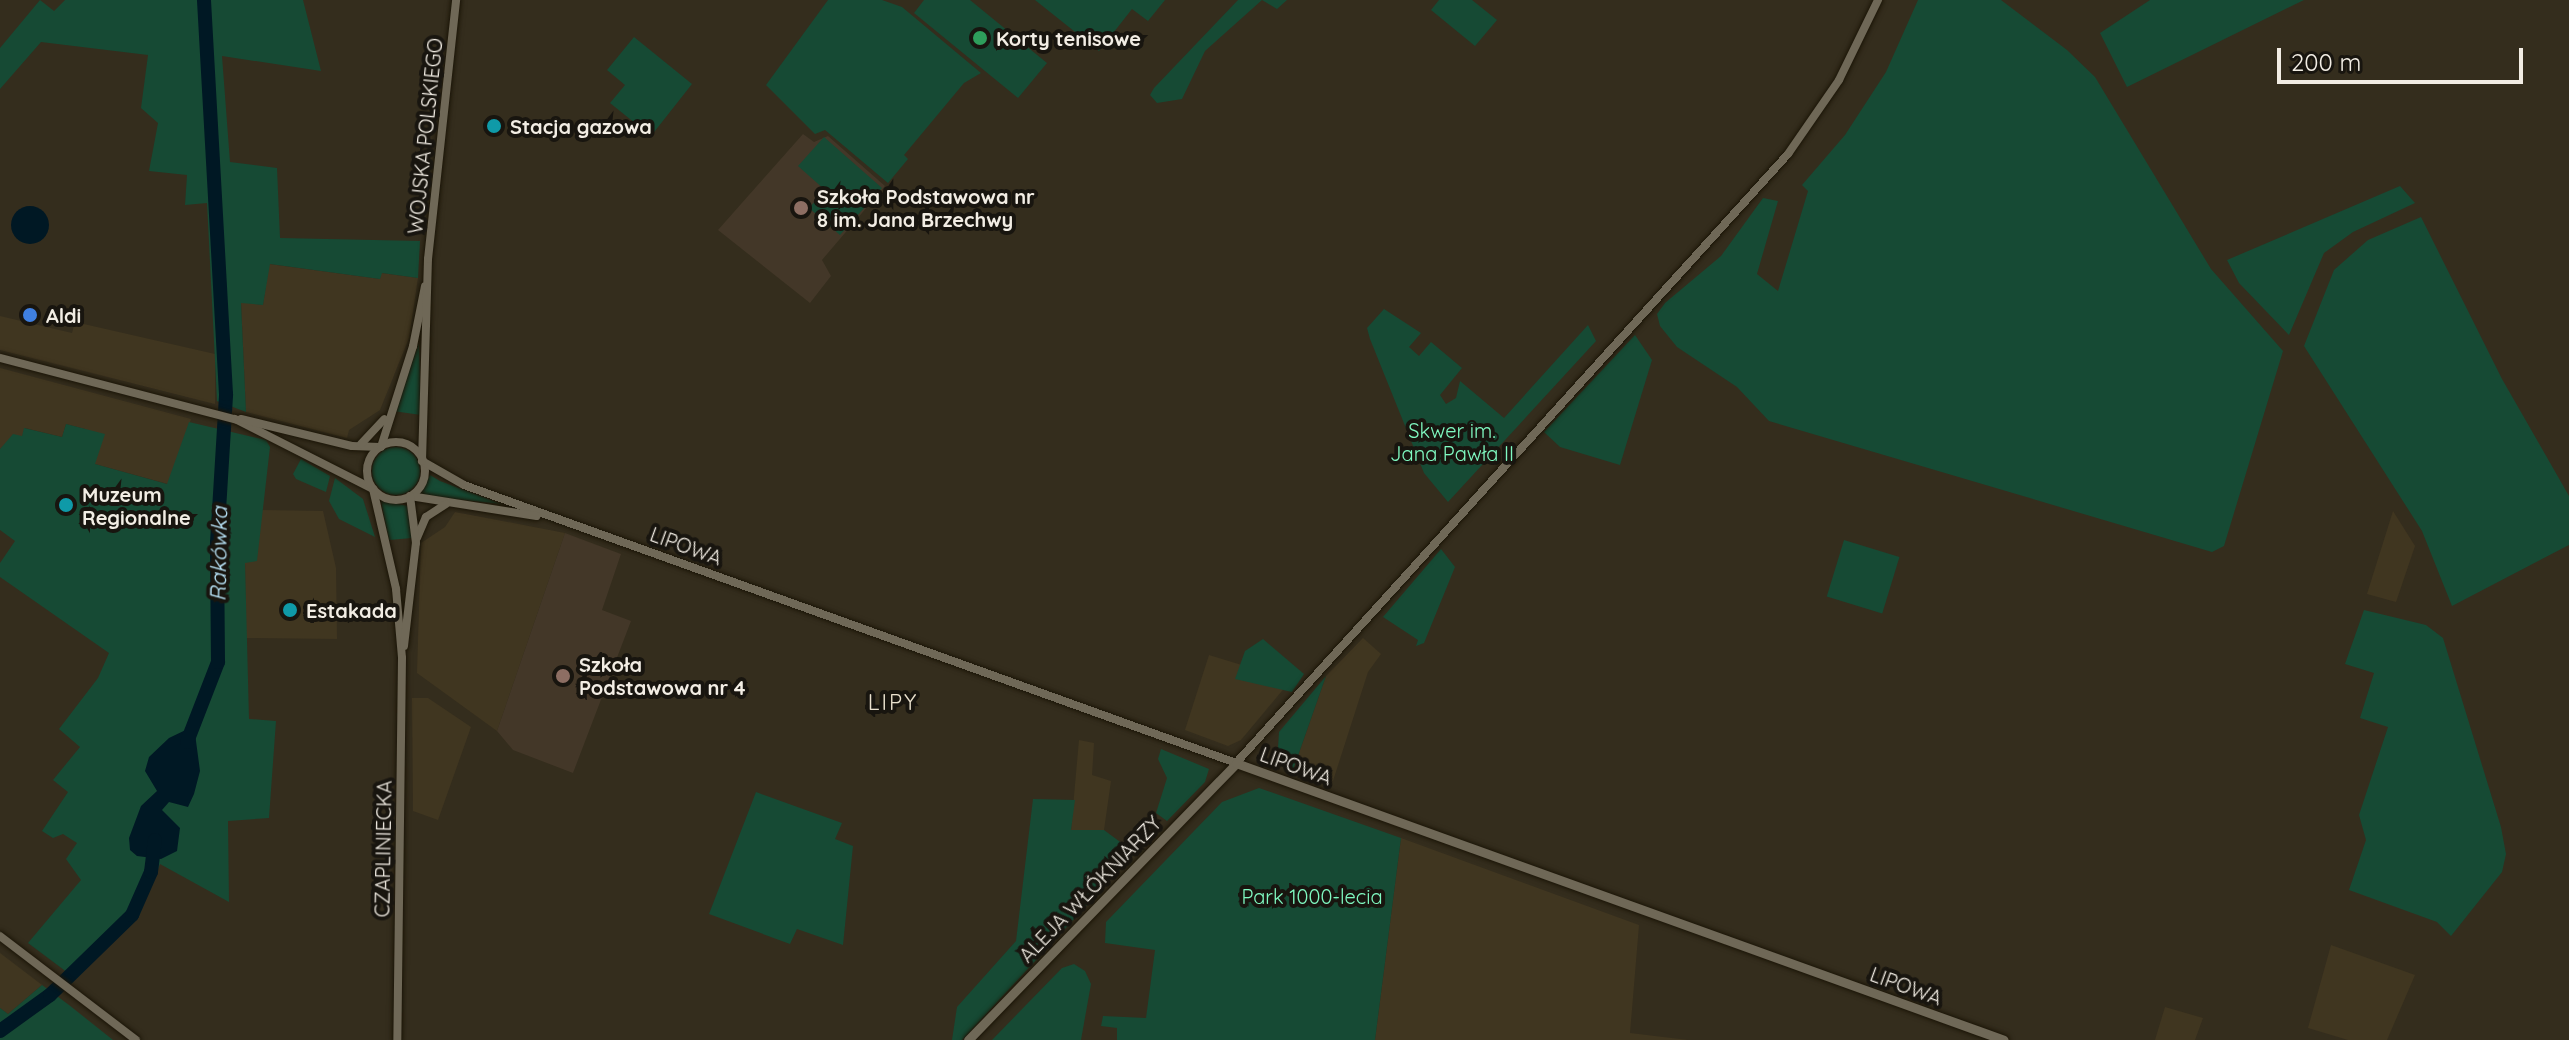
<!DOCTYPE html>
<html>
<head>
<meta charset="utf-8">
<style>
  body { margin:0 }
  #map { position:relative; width:2569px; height:1040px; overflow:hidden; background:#342d1d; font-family:Quicksand,sans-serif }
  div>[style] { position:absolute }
  .built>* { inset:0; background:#403620 }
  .education>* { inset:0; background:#433728 }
  .green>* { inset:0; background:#164a34; transform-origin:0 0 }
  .round { border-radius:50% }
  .water>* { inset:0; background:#001824 }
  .river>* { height:14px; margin:-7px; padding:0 7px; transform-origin:7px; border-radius:7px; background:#001824 }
  .roads { filter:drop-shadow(0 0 2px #1b1507) drop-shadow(0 0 2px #1b1507) }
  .tertiary>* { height:8px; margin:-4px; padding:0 4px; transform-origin:4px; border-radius:4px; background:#6f6857 }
  .tertiary>.ring { margin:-4px; padding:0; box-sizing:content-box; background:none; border:8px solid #6f6857; border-radius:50% }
  .secondary>* { height:9px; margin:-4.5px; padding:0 4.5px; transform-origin:4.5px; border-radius:4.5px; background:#6f6857 }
  .dots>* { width:22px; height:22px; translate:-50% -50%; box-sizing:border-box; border:4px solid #18150f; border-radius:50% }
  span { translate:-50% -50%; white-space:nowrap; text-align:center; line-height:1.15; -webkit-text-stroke:8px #18150f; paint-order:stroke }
  .poi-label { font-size:20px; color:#f2ede4; font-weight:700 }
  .left { translate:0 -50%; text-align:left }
  .street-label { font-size:20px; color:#f2ede4 }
  .park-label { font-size:20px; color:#80fac2 }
  .water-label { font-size:22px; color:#bce8fd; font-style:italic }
  .neighbourhood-label { font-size:22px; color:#eae1ce; letter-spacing:2px }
  .scale { position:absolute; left:2277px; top:48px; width:246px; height:36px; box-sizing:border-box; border:4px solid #f2ede4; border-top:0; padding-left:10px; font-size:24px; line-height:28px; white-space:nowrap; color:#f2ede4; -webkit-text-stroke:6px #18150f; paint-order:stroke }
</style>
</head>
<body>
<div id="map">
  <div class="built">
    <div style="clip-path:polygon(269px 264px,380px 279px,381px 273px,418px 278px,409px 338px,380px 410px,349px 430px,347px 438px,246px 412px,241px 302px,263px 305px)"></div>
    <div style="clip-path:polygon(0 316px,72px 333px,75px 322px,215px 354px,215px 404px,0 350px)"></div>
    <div style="clip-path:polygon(0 368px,191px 419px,168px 484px,95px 464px,85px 429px,66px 424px,62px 437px,25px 428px,22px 437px,0 449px)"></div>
    <div style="clip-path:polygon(262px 510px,323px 511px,336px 568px,337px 639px,246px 638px,245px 562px)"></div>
    <div style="clip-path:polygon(2393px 511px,2415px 546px,2396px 602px,2367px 594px)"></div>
    <div style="clip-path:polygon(455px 512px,565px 533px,497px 731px,417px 673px,421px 543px,445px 527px)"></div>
    <div style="clip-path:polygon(1363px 638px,1381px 654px,1368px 672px,1332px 784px,1293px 770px,1326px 676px)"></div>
    <div style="clip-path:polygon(1209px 655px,1291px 680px,1241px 740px,1228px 746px,1185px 730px)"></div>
    <div style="clip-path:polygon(412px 698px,428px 698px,471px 727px,438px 820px,413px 811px)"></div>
    <div style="clip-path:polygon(1079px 740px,1094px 743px,1092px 775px,1111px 781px,1104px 830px,1071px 830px)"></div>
    <div style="clip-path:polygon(1401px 838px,1639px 925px,1630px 1033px,1688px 1040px,1375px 1040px)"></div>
    <div style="clip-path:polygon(2331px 945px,2415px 975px,2387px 1040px,2348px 1040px,2308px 1028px)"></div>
    <div style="clip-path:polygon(0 953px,42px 985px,8px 1014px,0 1008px)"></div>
    <div style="clip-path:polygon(2165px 1007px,2203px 1018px,2195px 1040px,2155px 1040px)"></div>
  </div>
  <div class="education">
    <div style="clip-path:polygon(803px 134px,814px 142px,828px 136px,885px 186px,822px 260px,831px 276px,810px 303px,718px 230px)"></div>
    <div style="clip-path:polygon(565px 533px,621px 554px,602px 610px,631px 621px,573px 773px,513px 750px,497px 731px)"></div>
  </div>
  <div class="green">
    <div style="clip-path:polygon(40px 0,54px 11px,65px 0,303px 0,321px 71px,222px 56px,230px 162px,277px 168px,280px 238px,420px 241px,418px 278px,382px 273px,380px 279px,270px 264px,263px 305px,241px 303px,246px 412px,217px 401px,207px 203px,185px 205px,187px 175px,149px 171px,158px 123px,141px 108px,148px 55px,41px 42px,0 89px,0 48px)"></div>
    <div style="clip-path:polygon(828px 0,882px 0,902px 7px,981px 73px,964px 83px,904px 155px,908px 159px,888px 183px,825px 130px,815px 134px,766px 85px)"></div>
    <div style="clip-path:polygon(924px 0,970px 0,1047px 63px,1018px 98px,914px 13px)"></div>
    <div style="clip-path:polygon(1035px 0,1165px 0,1148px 21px,1132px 9px,1099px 51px)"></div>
    <div style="clip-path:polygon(1238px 0,1287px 0,1277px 9px,1262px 0,1205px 51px,1182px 99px,1157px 103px,1150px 95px,1154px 88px)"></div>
    <div style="clip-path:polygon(1439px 0,1472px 0,1497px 20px,1475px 46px,1431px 10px)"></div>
    <div style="clip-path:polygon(1918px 0,2001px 0,2067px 50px,2095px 77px,2211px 269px,2283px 351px,2224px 546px,2212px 552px,1769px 421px,1737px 387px,1677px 347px,1660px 326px,1657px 314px,1665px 303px,1721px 256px,1763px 198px,1778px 201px,1757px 274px,1778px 291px,1808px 191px,1802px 185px,1845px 135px,1886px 72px)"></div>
    <div style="clip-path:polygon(2150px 0,2304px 0,2127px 87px,2100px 33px)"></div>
    <div style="clip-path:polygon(634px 37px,692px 84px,651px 136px,610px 103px,625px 85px,607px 70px)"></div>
    <div style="clip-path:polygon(824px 137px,882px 188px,840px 235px,809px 208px,825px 190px,798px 166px)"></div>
    <div style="clip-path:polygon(2400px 186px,2415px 203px,2353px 232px,2324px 253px,2289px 335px,2239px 283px,2227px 260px)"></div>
    <div style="clip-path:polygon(2421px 217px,2502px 379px,2569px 496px,2569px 545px,2452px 606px,2422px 531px,2304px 346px,2334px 270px,2368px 240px)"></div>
    <div style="clip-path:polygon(1384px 309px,1421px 333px,1409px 347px,1419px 356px,1431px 342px,1462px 368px,1440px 395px,1446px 404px,1456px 398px,1460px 381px,1504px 418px,1588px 325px,1596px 341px,1448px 502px,1424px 473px,1370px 339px,1367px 328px)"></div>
    <div style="clip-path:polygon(1635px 335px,1652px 360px,1620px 465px,1560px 447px,1544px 432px)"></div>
    <div style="clip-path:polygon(419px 344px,421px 415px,393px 411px,418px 346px)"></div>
    <div style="clip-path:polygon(189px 422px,266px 440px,270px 447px,257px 561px,245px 563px,249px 719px,276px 721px,269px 818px,228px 821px,229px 902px,160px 864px,139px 916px,76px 979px,28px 943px,81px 880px,66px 859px,77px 843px,63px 834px,53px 838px,42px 831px,68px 792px,53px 780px,80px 747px,59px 729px,98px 678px,109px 653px,0 577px,0 563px,15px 541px,0 530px,0 449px,13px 434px,22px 436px,24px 428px,62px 437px,66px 424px,105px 434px,95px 464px,167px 484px)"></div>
    <div class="round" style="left:372px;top:447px;width:48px;height:48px"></div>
    <div style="clip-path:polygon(301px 459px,330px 476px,326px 492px,296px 479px,293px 474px)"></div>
    <div style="clip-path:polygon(430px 475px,440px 481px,501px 504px,418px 495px)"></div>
    <div style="clip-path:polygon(335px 478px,363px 499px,375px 537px,339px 519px,329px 501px)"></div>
    <div style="clip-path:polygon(381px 501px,408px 506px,412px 538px,389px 540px)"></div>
    <div style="left:1844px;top:540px;width:58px;height:59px;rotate:17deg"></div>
    <div style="clip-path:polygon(1441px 549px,1455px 567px,1424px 643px,1416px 646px,1418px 640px,1383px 617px)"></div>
    <div style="clip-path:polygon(2364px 610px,2426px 625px,2443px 638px,2501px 827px,2506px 854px,2502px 872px,2451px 936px,2437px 922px,2349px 890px,2366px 840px,2359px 815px,2388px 727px,2360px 718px,2374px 673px,2345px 664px)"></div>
    <div style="clip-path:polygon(1263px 639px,1304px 674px,1292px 692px,1235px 679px,1245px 651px)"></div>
    <div style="clip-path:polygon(1326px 676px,1293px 770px,1277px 764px,1279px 732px)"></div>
    <div style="clip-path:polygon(1161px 749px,1209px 769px,1205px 782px,1167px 821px,1156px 813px,1167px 778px,1158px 759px)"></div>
    <div style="clip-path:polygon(1259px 788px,1401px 838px,1375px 1040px,1117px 1040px,1117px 1028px,1101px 1026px,1103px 1016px,1146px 1018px,1155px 950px,1105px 943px,1106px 922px,1222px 802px)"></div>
    <div style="clip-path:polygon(756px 792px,842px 823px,835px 839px,853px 846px,843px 945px,797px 929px,790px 944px,709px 914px)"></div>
    <div style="clip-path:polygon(1033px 799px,1075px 800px,1071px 830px,1104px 830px,1135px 853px,962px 1040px,952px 1040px,957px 1007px,1016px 941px)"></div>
    <div style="clip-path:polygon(1074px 964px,1085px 971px,1091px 984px,1081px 1040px,992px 1040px,1062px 968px)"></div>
    <div style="clip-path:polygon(42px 985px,69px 1005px,113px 1040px,0 1040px,0 1008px,8px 1014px)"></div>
  </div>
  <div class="water">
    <div class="round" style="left:11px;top:206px;width:38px;height:38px"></div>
    <div style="clip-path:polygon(194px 726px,200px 771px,194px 794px,188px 807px,169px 802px,162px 810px,180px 828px,177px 851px,161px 859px,137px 856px,130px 850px,129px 838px,141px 806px,157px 791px,145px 771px,149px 757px,169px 738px)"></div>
  </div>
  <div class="river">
    <div style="left:187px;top:742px;width:86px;rotate:-68.8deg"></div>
    <div style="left:218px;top:662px;width:119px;rotate:-90.5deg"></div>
    <div style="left:217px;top:543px;width:149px;rotate:-86.5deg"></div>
    <div style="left:226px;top:394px;width:395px;rotate:-93.2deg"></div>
    <div style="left:0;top:1031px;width:62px;rotate:-35.8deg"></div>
    <div style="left:50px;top:995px;width:115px;rotate:-44.3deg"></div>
    <div style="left:132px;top:915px;width:47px;rotate:-66.2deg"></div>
    <div style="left:151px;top:872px;width:32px;rotate:-83deg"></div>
  </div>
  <div class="roads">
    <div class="tertiary">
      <div style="left:0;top:358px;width:243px;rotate:14.6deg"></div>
      <div style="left:235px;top:419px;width:155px;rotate:26.9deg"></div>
      <div style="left:241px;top:419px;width:114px;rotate:13.7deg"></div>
      <div style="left:352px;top:446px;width:28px;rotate:2deg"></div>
      <div class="ring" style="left:367px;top:442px;width:50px;height:50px"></div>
      <div style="left:361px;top:444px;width:34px;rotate:-47deg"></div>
      <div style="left:381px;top:447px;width:106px;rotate:-72.4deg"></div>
      <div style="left:413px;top:346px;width:61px;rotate:-78.7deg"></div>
      <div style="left:422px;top:461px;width:48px;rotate:29.7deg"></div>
      <div style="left:464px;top:485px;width:821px;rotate:19.8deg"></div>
      <div style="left:1236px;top:763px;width:822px;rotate:-47.81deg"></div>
      <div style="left:1788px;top:154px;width:90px;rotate:-55.4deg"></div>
      <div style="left:1839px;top:80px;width:89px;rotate:-64deg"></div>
      <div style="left:422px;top:461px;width:202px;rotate:-88.3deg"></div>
      <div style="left:428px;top:259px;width:261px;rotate:-83.8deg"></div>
      <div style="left:373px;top:489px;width:103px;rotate:77deg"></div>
      <div style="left:396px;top:589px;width:69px;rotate:85deg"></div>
      <div style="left:402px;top:658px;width:382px;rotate:90.7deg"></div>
      <div style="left:410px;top:496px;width:128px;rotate:9deg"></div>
      <div style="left:417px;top:538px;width:23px;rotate:-67deg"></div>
      <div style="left:426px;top:517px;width:24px;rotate:-33deg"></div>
      <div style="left:404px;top:646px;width:104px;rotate:-83.4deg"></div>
      <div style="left:416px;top:543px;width:47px;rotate:-97.3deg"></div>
      <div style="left:0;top:936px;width:171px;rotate:37.4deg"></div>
    </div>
    <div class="secondary">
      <div style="left:968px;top:1040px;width:385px;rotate:-45.9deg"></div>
      <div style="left:1236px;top:763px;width:816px;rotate:19.83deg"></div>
    </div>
  </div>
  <div class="dots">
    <div style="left:980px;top:38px;background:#2e9e5b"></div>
    <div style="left:494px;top:126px;background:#0f9aa8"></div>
    <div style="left:801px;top:208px;background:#8d6e63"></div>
    <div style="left:30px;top:315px;background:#3f7fe0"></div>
    <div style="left:66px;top:505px;background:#0f9aa8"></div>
    <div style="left:290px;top:610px;background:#0f9aa8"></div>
    <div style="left:563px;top:676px;background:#8d6e63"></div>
  </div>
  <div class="poi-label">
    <span class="left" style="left:996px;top:38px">Korty tenisowe</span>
    <span class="left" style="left:510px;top:126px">Stacja gazowa</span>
    <span class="left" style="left:817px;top:208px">Szkoła Podstawowa nr<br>8 im. Jana Brzechwy</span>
    <span class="left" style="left:46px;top:315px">Aldi</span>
    <span class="left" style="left:82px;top:506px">Muzeum<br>Regionalne</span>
    <span class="left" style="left:306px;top:610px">Estakada</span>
    <span class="left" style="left:579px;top:676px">Szkoła<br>Podstawowa nr 4</span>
  </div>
  <div class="street-label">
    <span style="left:425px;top:136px;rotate:-84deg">WOJSKA POLSKIEGO</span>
    <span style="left:686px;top:546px;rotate:20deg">LIPOWA</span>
    <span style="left:1296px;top:766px;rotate:20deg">LIPOWA</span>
    <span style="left:383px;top:849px;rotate:-89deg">CZAPLINIECKA</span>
    <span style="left:1090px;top:889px;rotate:-46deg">ALEJA WŁÓKNIARZY</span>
    <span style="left:1906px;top:986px;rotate:20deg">LIPOWA</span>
  </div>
  <div class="park-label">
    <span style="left:1452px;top:442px">Skwer im.<br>Jana Pawła II</span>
    <span style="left:1312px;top:896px">Park 1000-lecia</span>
  </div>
  <div class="water-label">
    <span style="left:219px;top:554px;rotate:-89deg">Rakówka</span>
  </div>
  <div class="neighbourhood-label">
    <span style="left:893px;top:703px">LIPY</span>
  </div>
  <div class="scale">200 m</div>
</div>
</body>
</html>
